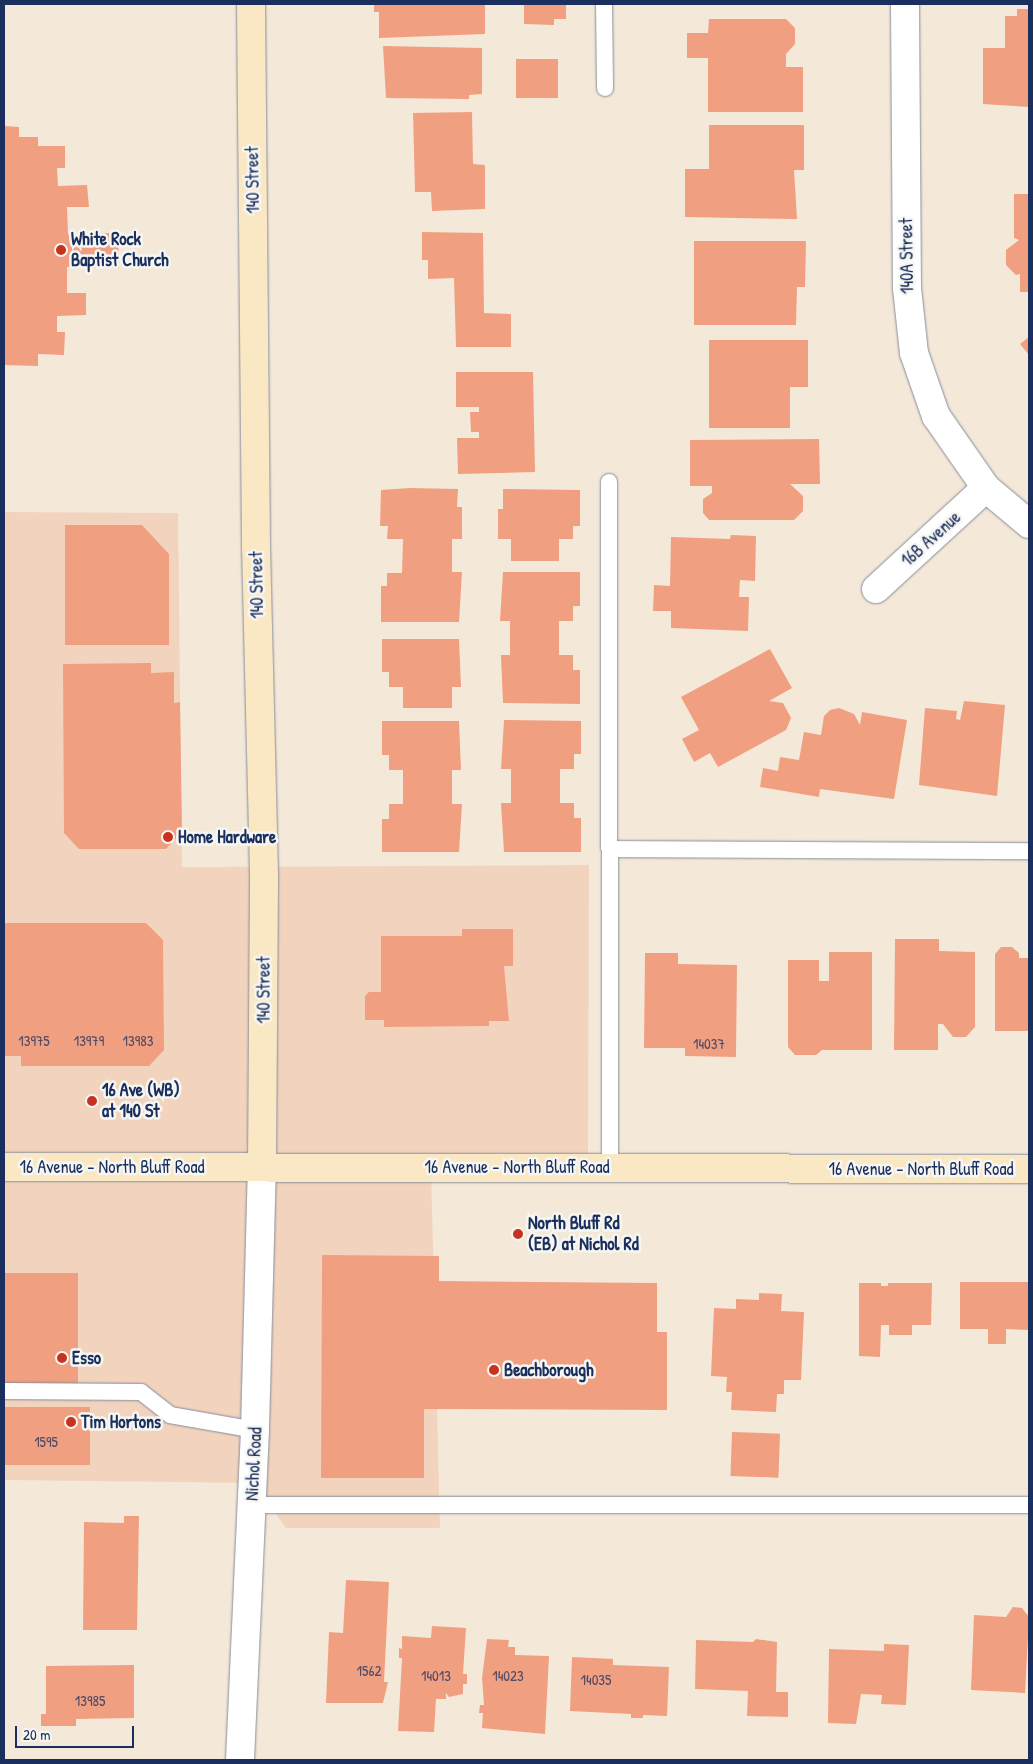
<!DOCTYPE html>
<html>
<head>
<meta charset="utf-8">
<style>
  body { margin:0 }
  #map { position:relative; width:1033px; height:1764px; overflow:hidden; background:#f4e9d8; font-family:"Patrick Hand",sans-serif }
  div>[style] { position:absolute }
  .built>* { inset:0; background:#f2d4be }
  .building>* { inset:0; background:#f19f81; transform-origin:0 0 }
  .roads { filter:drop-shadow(0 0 1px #888c9b) drop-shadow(0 0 1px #888c9b) }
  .service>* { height:16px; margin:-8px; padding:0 8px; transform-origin:8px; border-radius:8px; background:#fff }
  .minor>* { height:28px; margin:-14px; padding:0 14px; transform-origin:14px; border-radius:14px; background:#fff }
  .tertiary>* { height:28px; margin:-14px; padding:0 14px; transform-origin:14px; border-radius:14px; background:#fff }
  .secondary>* { height:28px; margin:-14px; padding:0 14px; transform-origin:14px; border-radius:14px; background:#fae7c3 }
  .dots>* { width:14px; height:14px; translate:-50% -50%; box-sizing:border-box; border:2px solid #f6f6f2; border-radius:50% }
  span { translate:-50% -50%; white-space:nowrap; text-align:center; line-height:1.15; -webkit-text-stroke:5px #f6f6f2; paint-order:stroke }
  .number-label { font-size:15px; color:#504b67 }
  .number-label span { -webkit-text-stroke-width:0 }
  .street-label { font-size:18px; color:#1b2f5e }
  .poi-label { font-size:18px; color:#1b2f5e; font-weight:700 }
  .left { translate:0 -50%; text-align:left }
  .frame { position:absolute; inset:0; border:5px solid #1b2f5e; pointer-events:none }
  .scale { position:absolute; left:15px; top:1726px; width:119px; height:22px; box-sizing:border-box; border:2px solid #1b2f5e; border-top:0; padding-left:6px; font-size:15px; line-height:18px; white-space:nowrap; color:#1b2f5e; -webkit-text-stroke:4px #f6f6f2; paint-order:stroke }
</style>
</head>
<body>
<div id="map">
  <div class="built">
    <div style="clip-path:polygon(4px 512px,178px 513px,182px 867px,589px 865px,588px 1167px,431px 1167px,440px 1528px,286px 1528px,253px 1483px,4px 1480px)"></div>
  </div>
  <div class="building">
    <div style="clip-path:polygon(374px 4px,485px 4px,485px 34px,379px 38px,379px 12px,374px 12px)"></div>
    <div style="clip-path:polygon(524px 4px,566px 4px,566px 19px,554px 19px,554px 25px,524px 24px)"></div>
    <div style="clip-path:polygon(1017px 9px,1029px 9px,1029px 107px,983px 104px,983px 48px,1005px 48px,1005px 16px,1017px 16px)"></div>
    <div style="clip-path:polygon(709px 19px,786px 19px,795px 28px,795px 44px,786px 54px,786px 67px,803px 67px,803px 112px,708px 112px,708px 58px,687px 58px,687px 33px,708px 33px)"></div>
    <div style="clip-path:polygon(383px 46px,482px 48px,482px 94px,469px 95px,469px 99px,386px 98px)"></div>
    <div style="left:516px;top:59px;width:42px;height:39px"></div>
    <div style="clip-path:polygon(472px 112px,473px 164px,485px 165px,485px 209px,432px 211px,431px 192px,415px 192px,413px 113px)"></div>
    <div style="clip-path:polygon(709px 125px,804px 125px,804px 170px,794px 170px,797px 219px,685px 217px,685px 169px,709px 169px)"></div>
    <div style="clip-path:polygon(4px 126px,19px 127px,19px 137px,38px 137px,38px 146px,65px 146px,65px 168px,57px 168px,58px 186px,87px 185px,89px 207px,67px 207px,68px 234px,118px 233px,119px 268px,67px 267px,67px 293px,86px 293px,86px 315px,57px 316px,57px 332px,65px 332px,64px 355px,38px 354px,38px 366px,4px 365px)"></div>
    <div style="clip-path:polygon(1014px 194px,1029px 194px,1029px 292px,1020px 292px,1020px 274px,1016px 275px,1006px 265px,1006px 250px,1019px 240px,1014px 238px)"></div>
    <div style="clip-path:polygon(422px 232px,483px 233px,484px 313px,511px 314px,511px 347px,456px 347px,454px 278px,428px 279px,428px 260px,422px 260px)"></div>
    <div style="clip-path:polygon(694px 241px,806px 241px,805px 287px,797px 287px,796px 325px,694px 325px)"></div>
    <div style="clip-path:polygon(1029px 337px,1029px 355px,1020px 344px)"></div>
    <div style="clip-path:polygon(709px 340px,808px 340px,808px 387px,790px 387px,790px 428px,709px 428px)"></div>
    <div style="clip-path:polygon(456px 372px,533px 372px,535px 472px,458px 474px,457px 438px,479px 438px,479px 432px,471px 432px,470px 412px,479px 412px,479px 407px,456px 407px)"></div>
    <div style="clip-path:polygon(819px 439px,820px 484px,790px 484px,803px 496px,803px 511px,794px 520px,709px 520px,703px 513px,703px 499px,712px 493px,712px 486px,690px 486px,690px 440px)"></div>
    <div style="clip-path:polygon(410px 488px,458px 489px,457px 507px,462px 507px,462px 539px,452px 539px,452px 572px,462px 572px,459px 622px,381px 622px,381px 586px,387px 586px,387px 573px,402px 573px,403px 539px,387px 539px,388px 526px,380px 526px,381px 490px)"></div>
    <div style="clip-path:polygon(503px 489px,580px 490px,580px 526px,573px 526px,573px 539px,559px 539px,559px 561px,511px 561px,511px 539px,498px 539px,498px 509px,503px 509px)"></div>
    <div style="clip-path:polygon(65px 525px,142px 525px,169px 554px,169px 645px,65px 645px)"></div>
    <div style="clip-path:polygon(731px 535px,756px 536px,755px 581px,740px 580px,739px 597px,749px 597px,748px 631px,671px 628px,671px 611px,653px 611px,654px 585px,670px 586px,671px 537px,730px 539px)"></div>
    <div style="clip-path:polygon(503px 572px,580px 572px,580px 606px,573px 606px,573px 621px,559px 621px,559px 655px,573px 655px,573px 670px,580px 670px,580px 704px,503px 703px,501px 655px,510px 655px,510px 621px,500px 621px)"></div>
    <div style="clip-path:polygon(382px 639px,459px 639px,461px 687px,452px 687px,452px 708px,403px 708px,403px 687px,389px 687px,389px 672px,382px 672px)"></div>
    <div style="clip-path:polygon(770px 649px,792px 688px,769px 701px,783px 703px,791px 718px,786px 730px,718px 767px,710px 753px,694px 762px,682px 739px,699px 730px,681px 697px)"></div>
    <div style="clip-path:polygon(151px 663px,151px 673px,174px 672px,174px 703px,180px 702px,182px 832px,166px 849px,79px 849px,64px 833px,63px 664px)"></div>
    <div style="clip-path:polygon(964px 701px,1005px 705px,997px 796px,919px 785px,925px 708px,957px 711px,956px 719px,960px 720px)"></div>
    <div style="clip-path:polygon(839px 708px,854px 714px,860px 725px,862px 712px,907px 720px,894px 799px,820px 789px,819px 797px,760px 787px,763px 768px,778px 771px,780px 757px,799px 760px,804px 732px,821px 735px,824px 716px,830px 710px)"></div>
    <div style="clip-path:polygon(504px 720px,581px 721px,581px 754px,574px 754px,574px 769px,560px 769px,560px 803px,574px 803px,574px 818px,581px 818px,581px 852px,504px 852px,501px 803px,511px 803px,511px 769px,501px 769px)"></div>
    <div style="clip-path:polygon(382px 721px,459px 721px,461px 770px,452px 770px,452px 804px,462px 804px,459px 852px,382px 852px,382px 819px,389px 819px,389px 804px,403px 804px,403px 770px,389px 770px,389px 755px,382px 755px)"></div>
    <div style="clip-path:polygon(4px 923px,146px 923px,163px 940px,164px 1050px,149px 1066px,21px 1066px,21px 1056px,4px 1056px)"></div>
    <div style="clip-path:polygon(462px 929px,513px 929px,513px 966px,504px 966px,509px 1021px,489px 1021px,489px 1026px,384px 1027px,384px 1020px,365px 1020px,365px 996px,369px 992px,381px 992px,381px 936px,462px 936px)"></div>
    <div style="clip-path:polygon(895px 939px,939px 939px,939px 951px,975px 952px,975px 1027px,966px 1037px,953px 1037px,943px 1024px,938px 1024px,938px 1050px,894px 1050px)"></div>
    <div style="clip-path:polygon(1001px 947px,1012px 947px,1019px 953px,1019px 958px,1029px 958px,1028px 1031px,995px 1031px,995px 954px)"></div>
    <div style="clip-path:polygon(829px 952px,872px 952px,872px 1050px,822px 1050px,816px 1055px,795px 1055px,788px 1047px,788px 960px,819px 960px,819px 981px,829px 981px)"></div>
    <div style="clip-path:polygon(645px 953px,678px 953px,678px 964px,737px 965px,736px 1057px,685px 1056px,685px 1048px,644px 1048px)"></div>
    <div style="clip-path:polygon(322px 1255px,439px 1256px,439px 1281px,657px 1283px,657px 1332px,667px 1332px,667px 1410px,424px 1409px,424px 1478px,321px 1478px)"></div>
    <div style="left:4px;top:1273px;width:74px;height:111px"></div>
    <div style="clip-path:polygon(960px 1282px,1029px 1282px,1029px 1330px,1006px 1329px,1006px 1344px,988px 1344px,988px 1329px,960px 1329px)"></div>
    <div style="clip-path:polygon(859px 1283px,881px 1283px,881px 1286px,888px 1286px,888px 1283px,932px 1283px,931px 1325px,912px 1325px,912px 1335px,889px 1335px,889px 1325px,881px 1325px,880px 1357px,859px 1356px)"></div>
    <div style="clip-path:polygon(759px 1293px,782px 1294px,781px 1311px,804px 1312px,801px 1380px,784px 1380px,784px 1394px,777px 1394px,776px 1412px,731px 1410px,732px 1392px,726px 1392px,727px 1377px,711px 1376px,714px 1308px,736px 1309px,736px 1299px,759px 1300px)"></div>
    <div style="left:4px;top:1407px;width:86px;height:58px"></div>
    <div style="left:732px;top:1432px;width:48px;height:44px;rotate:2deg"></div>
    <div style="clip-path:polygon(124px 1516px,139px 1516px,137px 1630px,83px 1630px,84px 1522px,124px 1523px)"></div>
    <div style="clip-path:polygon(346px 1580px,389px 1582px,384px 1682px,388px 1682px,383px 1703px,326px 1703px,329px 1632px,343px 1633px)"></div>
    <div style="clip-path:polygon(1013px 1607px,1022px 1608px,1029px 1617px,1025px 1693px,971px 1690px,974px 1615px,1006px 1617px)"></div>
    <div style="clip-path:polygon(432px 1626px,466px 1628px,463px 1674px,467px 1674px,467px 1684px,463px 1684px,463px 1694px,449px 1697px,446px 1693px,446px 1699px,436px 1699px,434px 1732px,398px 1731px,402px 1658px,399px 1658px,399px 1648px,402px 1649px,402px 1636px,431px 1638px)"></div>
    <div style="clip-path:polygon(487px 1639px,509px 1640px,508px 1647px,515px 1647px,515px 1655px,549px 1656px,545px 1734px,482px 1728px,483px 1713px,479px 1713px,480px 1705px,484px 1705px,482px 1678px)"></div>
    <div style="clip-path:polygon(756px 1639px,777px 1642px,776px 1692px,788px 1692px,788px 1717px,747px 1716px,748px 1691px,695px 1689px,696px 1640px,753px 1642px)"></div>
    <div style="clip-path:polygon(884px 1644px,909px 1645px,906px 1705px,881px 1704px,882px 1695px,861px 1694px,856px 1724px,828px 1723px,829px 1649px,884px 1651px)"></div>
    <div style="clip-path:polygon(572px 1657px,613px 1659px,613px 1665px,669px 1667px,667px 1716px,643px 1715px,643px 1718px,631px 1718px,631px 1714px,570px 1711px)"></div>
    <div style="clip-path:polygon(134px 1665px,134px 1718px,76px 1719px,76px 1726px,41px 1726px,41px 1714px,46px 1714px,46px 1666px)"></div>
  </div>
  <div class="roads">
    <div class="service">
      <div style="left:604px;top:4px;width:84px;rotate:89.3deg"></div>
      <div style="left:609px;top:482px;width:685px;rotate:89.92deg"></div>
      <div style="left:610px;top:849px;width:419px;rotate:0.3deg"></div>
      <div style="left:4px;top:1391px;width:137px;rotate:0.4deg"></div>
      <div style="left:141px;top:1392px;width:37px;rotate:38deg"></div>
      <div style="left:170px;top:1415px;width:86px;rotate:10deg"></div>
      <div style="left:252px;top:1505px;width:777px"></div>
    </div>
    <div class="minor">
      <div style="left:905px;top:4px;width:284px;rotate:89.6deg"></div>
      <div style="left:907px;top:288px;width:65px;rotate:83.9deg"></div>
      <div style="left:914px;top:353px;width:67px;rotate:70.8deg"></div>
      <div style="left:936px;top:416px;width:88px;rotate:55.2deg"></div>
      <div style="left:986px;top:488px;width:56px;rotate:39.9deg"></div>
      <div style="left:876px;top:589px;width:149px;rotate:-42.6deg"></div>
    </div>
    <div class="tertiary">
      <div style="left:240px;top:1760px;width:330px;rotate:-87.4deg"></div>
      <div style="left:255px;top:1430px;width:263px;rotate:-88.5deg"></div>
    </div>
    <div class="secondary">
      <div style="left:251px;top:4px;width:542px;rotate:89.47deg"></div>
      <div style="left:256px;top:546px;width:335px;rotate:88.6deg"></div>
      <div style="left:264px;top:881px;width:286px;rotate:90.4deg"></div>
      <div style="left:4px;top:1167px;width:1025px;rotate:0.11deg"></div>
    </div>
  </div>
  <div class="dots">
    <div style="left:61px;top:250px;background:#c8321e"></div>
    <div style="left:168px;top:837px;background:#c8321e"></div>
    <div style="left:92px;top:1101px;background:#c8321e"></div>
    <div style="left:518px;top:1234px;background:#c8321e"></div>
    <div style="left:62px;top:1358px;background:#c8321e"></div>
    <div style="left:494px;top:1370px;background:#c8321e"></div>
    <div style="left:71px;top:1422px;background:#c8321e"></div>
  </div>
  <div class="number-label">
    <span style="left:34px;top:1041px">13975</span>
    <span style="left:89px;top:1041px">13979</span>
    <span style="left:138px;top:1041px">13983</span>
    <span style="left:709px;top:1044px">14037</span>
    <span style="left:46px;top:1442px">1595</span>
    <span style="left:369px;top:1671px">1562</span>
    <span style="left:436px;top:1676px">14013</span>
    <span style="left:508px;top:1676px">14023</span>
    <span style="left:596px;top:1680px">14035</span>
    <span style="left:90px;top:1701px">13985</span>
  </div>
  <div class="street-label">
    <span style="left:253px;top:180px;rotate:-91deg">140 Street</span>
    <span style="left:907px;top:256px;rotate:-91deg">140A Street</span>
    <span style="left:931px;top:539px;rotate:-42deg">16B Avenue</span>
    <span style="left:257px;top:585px;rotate:-91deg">140 Street</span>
    <span style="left:264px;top:990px;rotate:-90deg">140 Street</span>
    <span style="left:112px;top:1167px">16 Avenue - North Bluff Road</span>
    <span style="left:517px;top:1167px">16 Avenue - North Bluff Road</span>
    <span style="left:921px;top:1169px">16 Avenue - North Bluff Road</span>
    <span style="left:254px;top:1464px;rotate:-87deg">Nichol Road</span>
  </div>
  <div class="poi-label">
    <span class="left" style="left:71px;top:250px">White Rock<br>Baptist Church</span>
    <span class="left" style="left:178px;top:837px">Home Hardware</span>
    <span class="left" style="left:102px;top:1101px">16 Ave (WB)<br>at 140 St</span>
    <span class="left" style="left:528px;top:1234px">North Bluff Rd<br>(EB) at Nichol Rd</span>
    <span class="left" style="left:72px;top:1358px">Esso</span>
    <span class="left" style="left:504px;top:1370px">Beachborough</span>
    <span class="left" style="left:81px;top:1422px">Tim Hortons</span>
  </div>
  <div class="frame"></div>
  <div class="scale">20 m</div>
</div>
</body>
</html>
